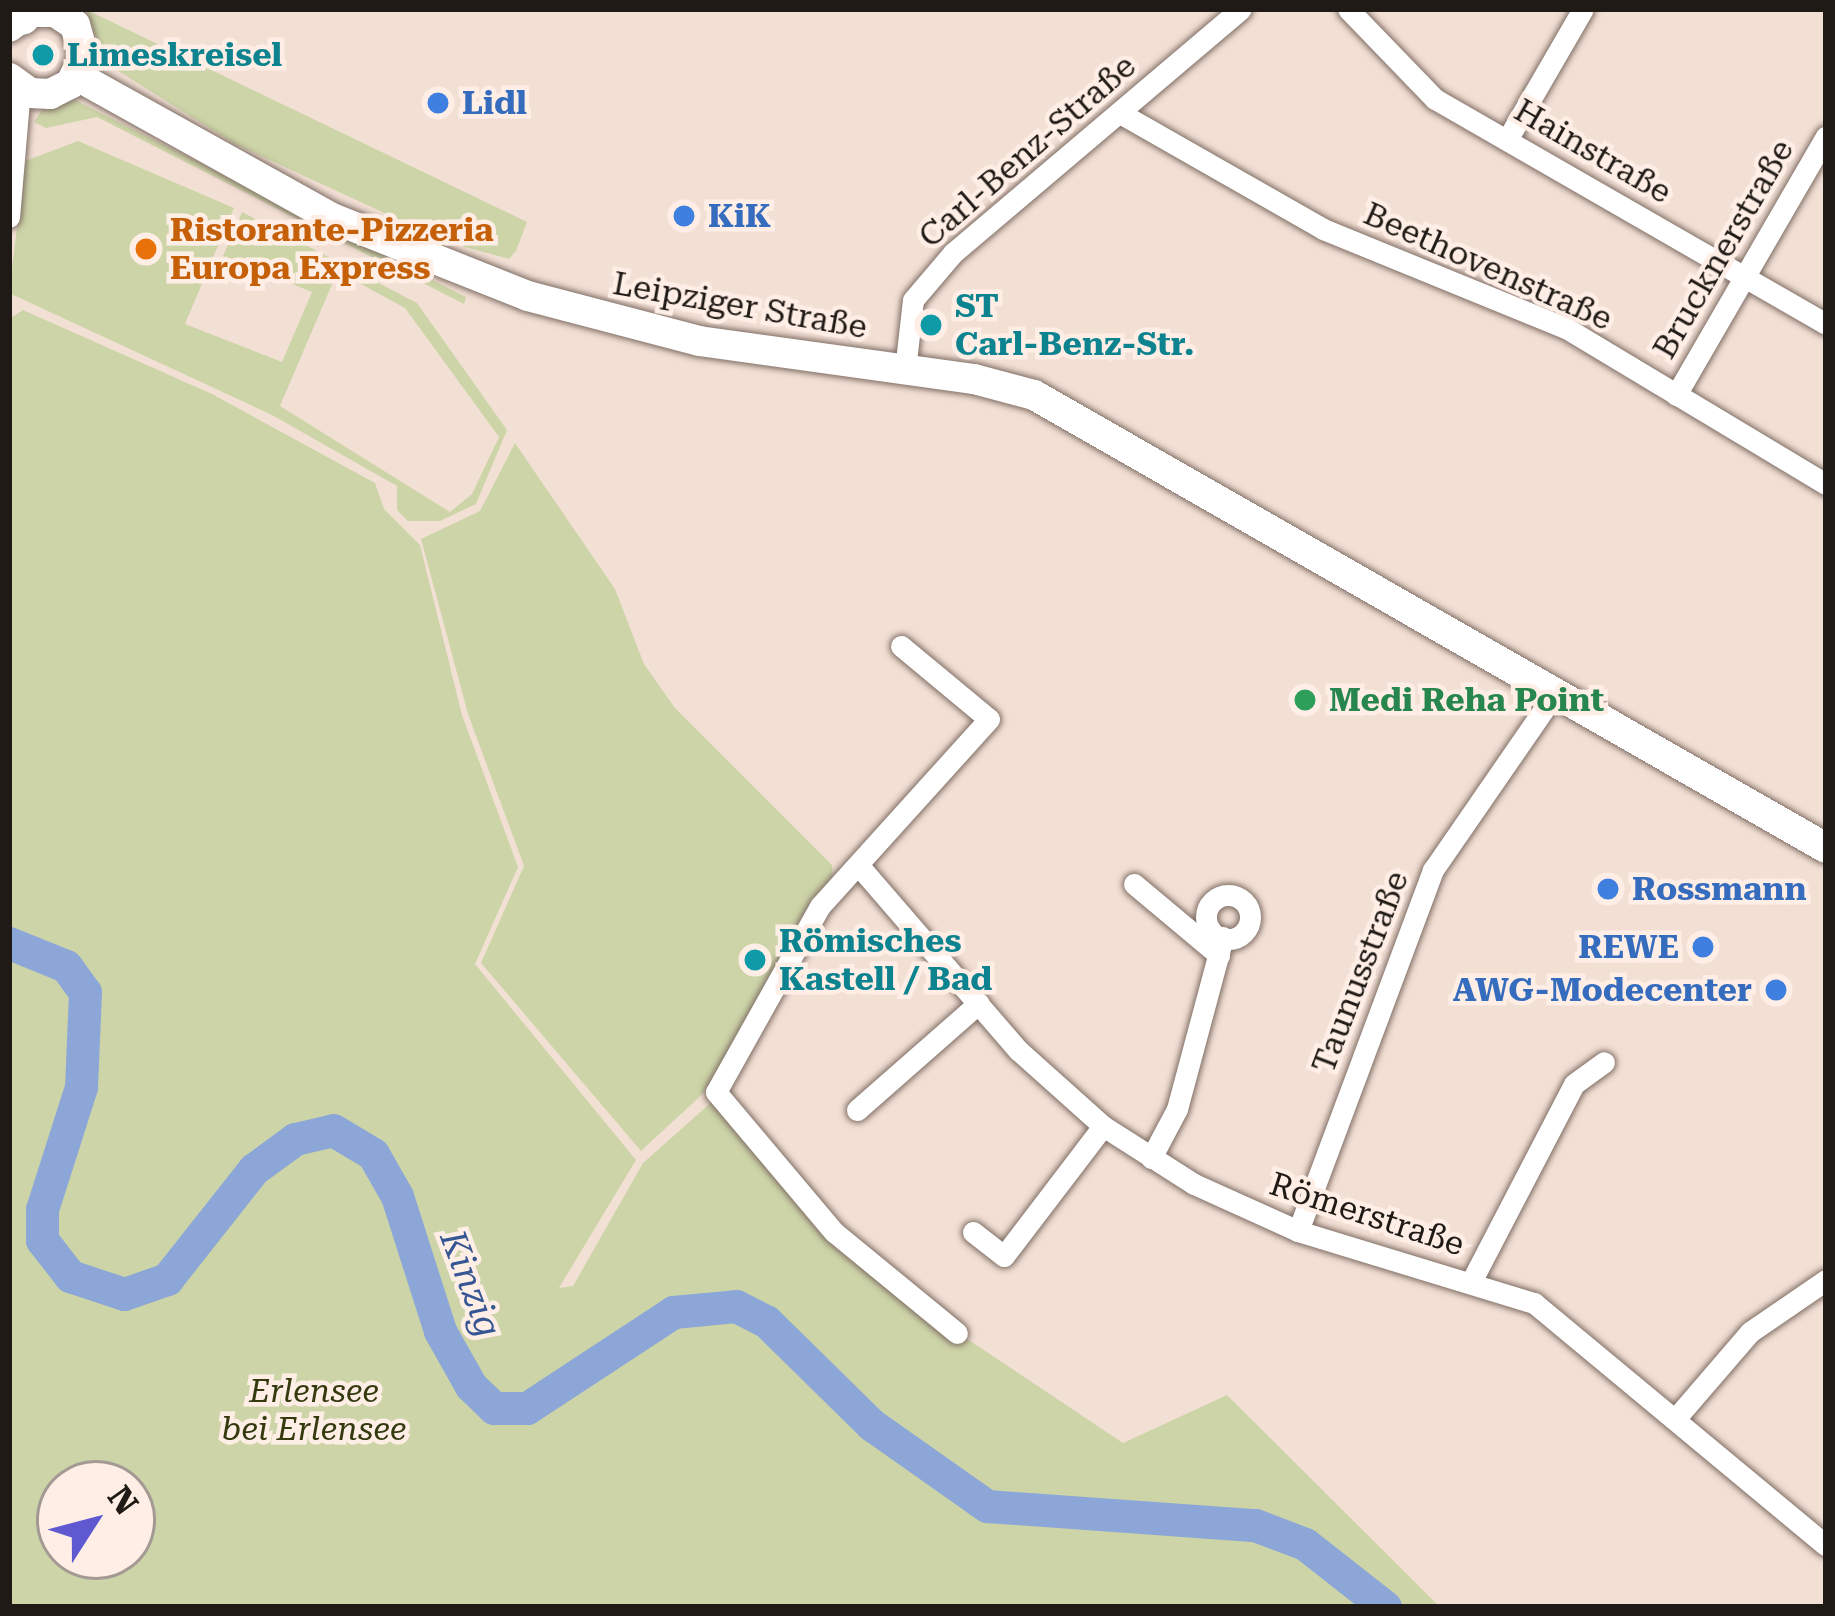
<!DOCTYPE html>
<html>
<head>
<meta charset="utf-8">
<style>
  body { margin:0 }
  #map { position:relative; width:1835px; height:1616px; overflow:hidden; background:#f3e0d5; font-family:"Roboto Serif",serif }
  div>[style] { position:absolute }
  .green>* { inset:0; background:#cdd5a8 }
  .river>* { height:33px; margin:-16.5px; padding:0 16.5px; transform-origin:16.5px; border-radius:16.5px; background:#8ca7d7 }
  .roads { filter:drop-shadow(0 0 3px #806f66) drop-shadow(0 0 3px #806f66) }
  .street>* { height:21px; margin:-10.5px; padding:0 10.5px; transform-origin:10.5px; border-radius:10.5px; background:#fff }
  .street>.ring { margin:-10.5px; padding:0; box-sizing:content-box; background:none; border:21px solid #fff; border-radius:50% }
  .secondary>* { height:30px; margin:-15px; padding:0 15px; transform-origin:15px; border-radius:15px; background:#fff }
  .highway>* { height:39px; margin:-19.5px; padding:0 19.5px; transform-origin:19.5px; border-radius:19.5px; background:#fff }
  .dots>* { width:33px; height:33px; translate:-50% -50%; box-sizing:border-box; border:6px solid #feeee6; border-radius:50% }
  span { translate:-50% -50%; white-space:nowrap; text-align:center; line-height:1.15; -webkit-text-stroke:9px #feeee6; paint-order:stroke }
  .culture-label { font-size:33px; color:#0d838f; font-weight:700 }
  .left { translate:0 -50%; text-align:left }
  .shop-label { font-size:33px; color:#366cbe; font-weight:700 }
  .right { translate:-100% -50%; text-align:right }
  .street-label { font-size:33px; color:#201a16 }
  .food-label { font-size:33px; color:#c56008; font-weight:700 }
  .leisure-label { font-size:33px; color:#27864d; font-weight:700 }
  .park-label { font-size:33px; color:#343a0e; font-style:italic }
  .water-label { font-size:36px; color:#365693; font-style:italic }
  .frame { position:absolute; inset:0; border:12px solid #201a16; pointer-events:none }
  .north { position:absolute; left:36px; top:1460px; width:120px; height:120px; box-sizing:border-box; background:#feeee6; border:3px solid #a59993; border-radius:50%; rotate:54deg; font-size:33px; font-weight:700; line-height:48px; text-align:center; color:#201a16 }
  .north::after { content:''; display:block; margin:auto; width:42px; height:54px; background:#5f59d1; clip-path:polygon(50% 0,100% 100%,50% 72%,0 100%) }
</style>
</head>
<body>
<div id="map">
  <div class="green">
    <div style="clip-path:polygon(85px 9px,527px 222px,516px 251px,509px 259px,447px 242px,235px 144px,107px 64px)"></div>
    <div style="clip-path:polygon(69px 97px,466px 297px,464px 304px,97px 117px,46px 128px,34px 122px,45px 106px)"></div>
    <div style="clip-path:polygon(evenodd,78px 141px,234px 208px,185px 324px,282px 362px,312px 292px,223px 256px,242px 212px,417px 303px,507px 430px,476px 504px,440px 521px,408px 521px,397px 510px,397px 486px,272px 415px,9px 293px,25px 161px,78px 141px,348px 277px,405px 308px,499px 437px,472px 494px,450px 512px,280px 406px,333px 282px,348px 277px)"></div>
    <div style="clip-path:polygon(evenodd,23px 310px,212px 394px,375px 483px,384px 509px,420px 545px,462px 715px,518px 867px,475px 964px,636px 1160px,559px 1288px,573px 1286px,643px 1163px,715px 1099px,888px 1286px,1123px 1443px,1227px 1395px,1440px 1607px,9px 1607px,9px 319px,23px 310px,60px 1484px,132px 1484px,132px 1556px,60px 1556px,60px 1484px)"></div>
    <div style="clip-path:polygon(515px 443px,615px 589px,644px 664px,675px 708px,832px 865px,833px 882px,708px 1089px,641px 1151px,481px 963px,524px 866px,468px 714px,421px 539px,480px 511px)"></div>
  </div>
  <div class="river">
    <div style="left:9px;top:943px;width:61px;rotate:22deg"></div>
    <div style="left:66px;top:966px;width:32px;rotate:54deg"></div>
    <div style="left:85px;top:992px;width:95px;rotate:92.4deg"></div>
    <div style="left:81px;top:1087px;width:128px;rotate:107.7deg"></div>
    <div style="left:42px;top:1209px;width:31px;rotate:90deg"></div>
    <div style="left:42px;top:1240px;width:46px;rotate:52.1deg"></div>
    <div style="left:70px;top:1276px;width:57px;rotate:18.4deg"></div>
    <div style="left:124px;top:1294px;width:46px;rotate:-19.2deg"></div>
    <div style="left:167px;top:1279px;width:140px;rotate:-51.7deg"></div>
    <div style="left:254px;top:1169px;width:51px;rotate:-36.2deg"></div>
    <div style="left:295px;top:1139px;width:39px;rotate:-13deg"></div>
    <div style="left:333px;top:1130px;width:47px;rotate:31deg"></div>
    <div style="left:373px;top:1154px;width:48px;rotate:60.3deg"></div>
    <div style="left:397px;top:1196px;width:142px;rotate:72.3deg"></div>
    <div style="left:440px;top:1331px;width:63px;rotate:60.6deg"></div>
    <div style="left:471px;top:1386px;width:32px;rotate:44deg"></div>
    <div style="left:494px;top:1408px;width:33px"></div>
    <div style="left:527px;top:1408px;width:175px;rotate:-33.3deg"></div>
    <div style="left:673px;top:1312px;width:63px;rotate:-5.4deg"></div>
    <div style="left:736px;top:1306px;width:34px;rotate:27deg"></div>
    <div style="left:766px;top:1321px;width:148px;rotate:44.5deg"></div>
    <div style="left:872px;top:1425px;width:141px;rotate:35.2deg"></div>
    <div style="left:987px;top:1506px;width:269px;rotate:4.1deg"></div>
    <div style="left:1255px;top:1525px;width:53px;rotate:20.8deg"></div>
    <div style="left:1305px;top:1544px;width:102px;rotate:38.2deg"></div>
  </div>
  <div class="roads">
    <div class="street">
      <div style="left:1348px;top:9px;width:125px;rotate:46deg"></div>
      <div style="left:1435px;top:99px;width:451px;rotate:29.9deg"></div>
      <div style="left:1120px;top:113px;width:234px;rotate:29.7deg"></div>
      <div style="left:1323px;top:229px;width:262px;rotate:22.2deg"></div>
      <div style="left:1566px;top:328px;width:303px;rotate:31deg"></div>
      <div style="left:1507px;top:140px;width:151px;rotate:-59.9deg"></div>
      <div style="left:9px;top:217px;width:129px;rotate:-85.1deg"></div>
      <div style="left:905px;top:370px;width:70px;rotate:-83.5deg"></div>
      <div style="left:913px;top:300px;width:62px;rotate:-49.6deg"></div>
      <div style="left:953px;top:253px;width:377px;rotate:-40.3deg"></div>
      <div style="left:1676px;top:395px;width:299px;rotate:-59.9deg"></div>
      <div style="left:901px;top:646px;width:114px;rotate:39.7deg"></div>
      <div style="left:989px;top:719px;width:252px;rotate:132.1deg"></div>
      <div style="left:820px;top:906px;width:213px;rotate:119.2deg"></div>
      <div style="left:716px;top:1092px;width:183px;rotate:49.9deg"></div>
      <div style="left:834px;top:1232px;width:159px;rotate:39.4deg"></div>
      <div style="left:860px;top:867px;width:242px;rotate:49.2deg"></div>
      <div style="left:1018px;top:1050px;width:114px;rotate:41.8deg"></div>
      <div style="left:1103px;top:1126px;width:108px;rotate:32.5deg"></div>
      <div style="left:1194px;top:1184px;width:114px;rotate:24.3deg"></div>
      <div style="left:1298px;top:1231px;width:247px;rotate:17deg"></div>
      <div style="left:1534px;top:1303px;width:379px;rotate:39.7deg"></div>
      <div style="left:1134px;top:884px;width:111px;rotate:39.9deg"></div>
      <div class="ring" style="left:1206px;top:895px;width:23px;height:23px"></div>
      <div style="left:857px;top:1110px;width:162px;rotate:-41.3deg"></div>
      <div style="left:1151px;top:1158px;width:55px;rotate:-62deg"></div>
      <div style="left:1177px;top:1109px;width:178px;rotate:-75deg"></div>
      <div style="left:1298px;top:1231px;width:385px;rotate:-69.5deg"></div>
      <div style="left:1433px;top:870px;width:215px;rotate:-55.4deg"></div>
      <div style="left:973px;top:1232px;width:39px;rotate:38deg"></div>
      <div style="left:1004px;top:1256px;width:163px;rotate:-52.7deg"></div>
      <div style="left:1471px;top:1282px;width:223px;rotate:-62.5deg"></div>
      <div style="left:1574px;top:1084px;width:37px;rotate:-36deg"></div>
      <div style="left:1676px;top:1418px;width:113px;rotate:-49.3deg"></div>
      <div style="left:1750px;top:1332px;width:92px;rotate:-34.4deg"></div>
    </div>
    <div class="secondary">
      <div style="left:9px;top:27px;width:25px;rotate:-37deg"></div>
      <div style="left:29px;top:12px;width:26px"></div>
      <div style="left:55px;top:12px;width:24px;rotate:33deg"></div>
      <div style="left:75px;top:25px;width:33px;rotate:74deg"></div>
      <div style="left:84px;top:57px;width:30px;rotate:117deg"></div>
      <div style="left:70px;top:84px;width:22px;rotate:153deg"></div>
      <div style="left:50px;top:94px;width:20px;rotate:-177deg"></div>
      <div style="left:30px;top:93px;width:26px;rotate:-144deg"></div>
      <div style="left:77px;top:76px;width:292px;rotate:29.1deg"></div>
      <div style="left:332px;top:218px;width:211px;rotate:21.7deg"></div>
      <div style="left:528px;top:296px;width:177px;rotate:14.7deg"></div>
      <div style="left:699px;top:341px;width:278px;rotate:7.9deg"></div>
      <div style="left:974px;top:379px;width:62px;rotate:14.9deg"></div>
      <div style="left:1034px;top:395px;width:912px;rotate:29.77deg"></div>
    </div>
    <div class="highway">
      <div style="left:9px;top:13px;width:12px;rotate:9deg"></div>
    </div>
  </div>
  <div class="dots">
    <div style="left:43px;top:55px;background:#0f9aa8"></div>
    <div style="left:438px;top:103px;background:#3f7fe0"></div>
    <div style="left:684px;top:216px;background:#3f7fe0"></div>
    <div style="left:146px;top:249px;background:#e8710a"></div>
    <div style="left:931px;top:325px;background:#0f9aa8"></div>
    <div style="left:1305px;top:700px;background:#2e9e5b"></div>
    <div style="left:1608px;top:889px;background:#3f7fe0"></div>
    <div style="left:1703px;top:947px;background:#3f7fe0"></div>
    <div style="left:755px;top:960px;background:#0f9aa8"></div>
    <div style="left:1776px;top:990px;background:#3f7fe0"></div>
  </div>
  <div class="culture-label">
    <span class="left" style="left:67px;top:55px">Limeskreisel</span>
    <span class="left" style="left:955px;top:325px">ST<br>Carl-Benz-Str.</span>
    <span class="left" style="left:779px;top:960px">Römisches<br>Kastell / Bad</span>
  </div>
  <div class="shop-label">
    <span class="left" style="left:462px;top:103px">Lidl</span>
    <span class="left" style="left:708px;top:216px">KiK</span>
    <span class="left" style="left:1632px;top:889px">Rossmann</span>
    <span class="right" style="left:1679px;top:947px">REWE</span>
    <span class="right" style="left:1752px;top:990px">AWG-Modecenter</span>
  </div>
  <div class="street-label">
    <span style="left:1027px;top:151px;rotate:-41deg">Carl-Benz-Straße</span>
    <span style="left:1593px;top:151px;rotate:30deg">Hainstraße</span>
    <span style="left:1723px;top:249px;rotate:-60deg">Brucknerstraße</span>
    <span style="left:1488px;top:266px;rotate:24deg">Beethovenstraße</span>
    <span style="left:740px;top:305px;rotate:10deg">Leipziger Straße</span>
    <span style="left:1360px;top:972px;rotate:-69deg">Taunusstraße</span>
    <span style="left:1367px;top:1214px;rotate:18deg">Römerstraße</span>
  </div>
  <div class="food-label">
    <span class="left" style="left:170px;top:249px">Ristorante-Pizzeria<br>Europa Express</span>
  </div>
  <div class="leisure-label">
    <span class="left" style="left:1329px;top:700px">Medi Reha Point</span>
  </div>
  <div class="park-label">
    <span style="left:314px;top:1410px">Erlensee<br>bei Erlensee</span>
  </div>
  <div class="water-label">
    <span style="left:470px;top:1284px;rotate:69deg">Kinzig</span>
  </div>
  <div class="frame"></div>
  <div class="north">N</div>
</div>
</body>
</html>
